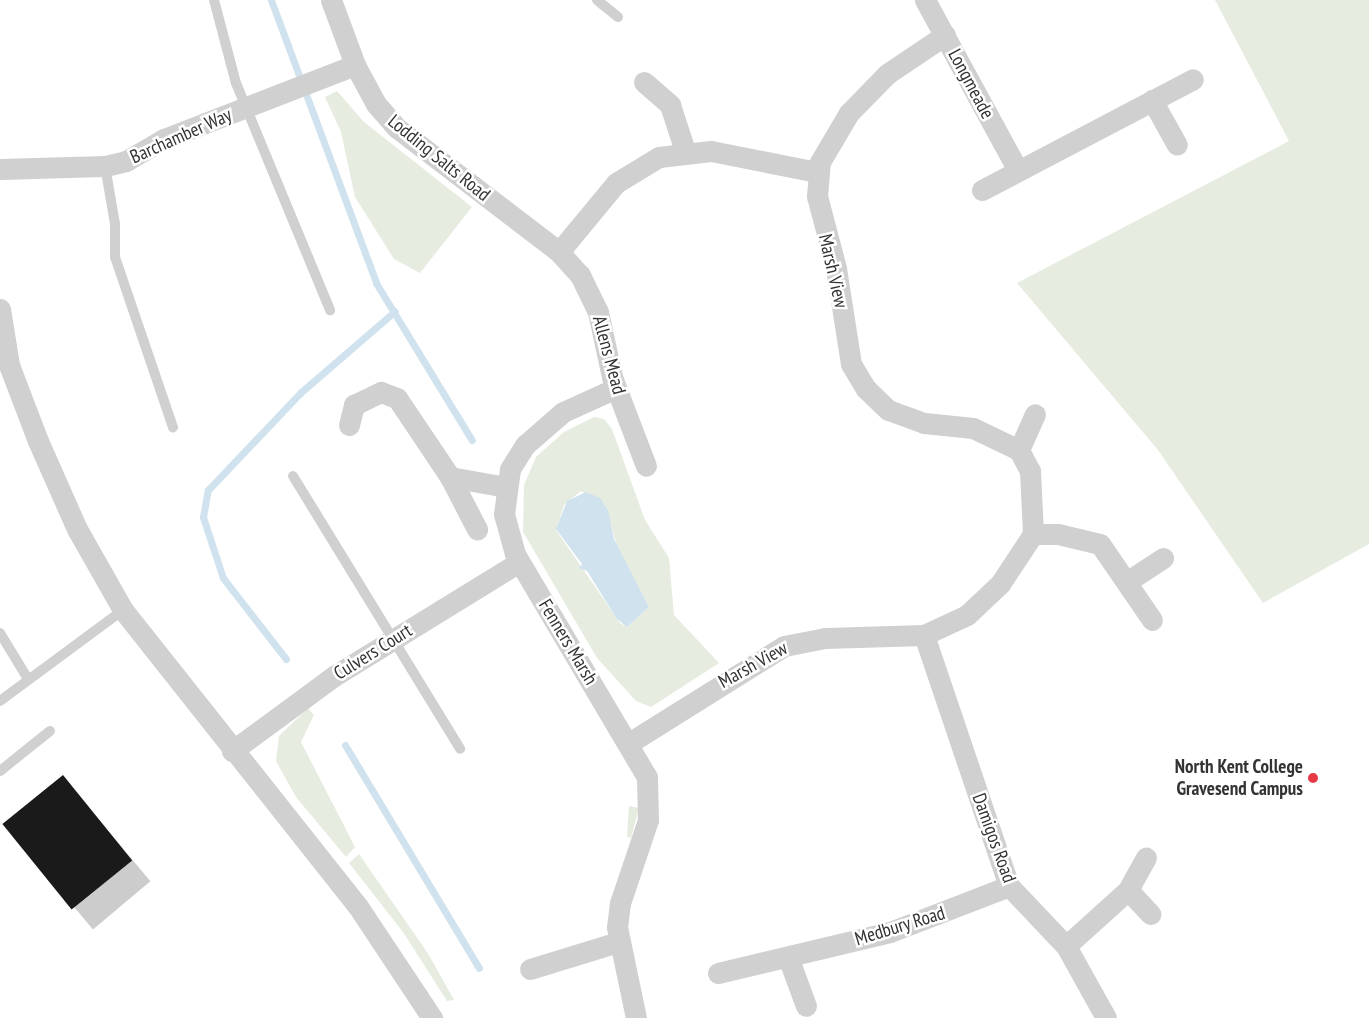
<!DOCTYPE html>
<html>
<head>
<meta charset="utf-8">
<style>
  body { margin:0 }
  #map { position:relative; width:1369px; height:1018px; overflow:hidden; background:#fff; font-family:"PT Sans Narrow",sans-serif }
  div>[style] { position:absolute }
  .green>* { inset:0; background:#e6ecdf }
  .water>* { inset:0; background:#cfe2ee }
  .shadow>* { inset:0; background:#0003; transform-origin:0 0 }
  .stream>* { height:7px; margin:-3.5px; padding:0 3.5px; transform-origin:3.5px; border-radius:3.5px; background:#cfe2ee }
  .building>* { inset:0; background:#1a1a1a; transform-origin:0 0 }
  .lane>* { height:10px; margin:-5px; padding:0 5px; transform-origin:5px; border-radius:5px; background:#d0d0d0 }
  .street>* { height:21px; margin:-10.5px; padding:0 10.5px; transform-origin:10.5px; border-radius:10.5px; background:#d0d0d0 }
  .dots>* { width:14px; height:14px; translate:-50% -50%; box-sizing:border-box; border:2px solid #fff; border-radius:50% }
  span { translate:-50% -50%; white-space:nowrap; text-align:center; line-height:1.15; -webkit-text-stroke:5px #fff; paint-order:stroke }
  .street-label { font-size:19px; color:#333 }
  .poi-label { font-size:19px; color:#333; font-weight:700 }
  .right { translate:-100% -50%; text-align:right }
</style>
</head>
<body>
<div id="map">
  <div class="green">
    <div style="clip-path:polygon(1215px 0,1369px 0,1369px 544px,1263px 603px,1158px 450px,1017px 283px,1289px 141px)"></div>
    <div style="clip-path:polygon(337px 91px,364px 122px,472px 207px,420px 273px,394px 259px,355px 197px,341px 132px,325px 97px)"></div>
    <div style="clip-path:polygon(evenodd,594px 417px,604px 419px,612px 429px,645px 520px,669px 558px,674px 615px,719px 663px,651px 707px,636px 701px,597px 658px,523px 532px,524px 485px,536px 457px,564px 432px,594px 417px,581px 491px,605px 505px,617px 546px,649px 607px,627px 627px,620px 623px,556px 530px,564px 505px,581px 491px)"></div>
    <div style="clip-path:polygon(308px 708px,314px 715px,301px 742px,355px 847px,346px 857px,296px 797px,276px 761px,279px 736px)"></div>
    <div style="clip-path:polygon(629px 806px,639px 808px,631px 838px,627px 837px)"></div>
    <div style="clip-path:polygon(359px 854px,429px 955px,454px 1000px,447px 1001px,403px 932px,349px 863px)"></div>
  </div>
  <div class="water">
    <div style="clip-path:polygon(586px 492px,600px 498px,608px 510px,614px 539px,649px 607px,627px 627px,617px 619px,587px 571px,579px 568px,582px 564px,556px 529px,567px 501px)"></div>
  </div>
  <div class="shadow">
    <div style="left:63px;top:777px;width:136px;height:75px;rotate:50deg"></div>
  </div>
  <div class="stream">
    <div style="left:271px;top:0;width:302px;rotate:69.6deg"></div>
    <div style="left:376px;top:283px;width:184px;rotate:58.6deg"></div>
    <div style="left:286px;top:659px;width:103px;rotate:-127.9deg"></div>
    <div style="left:223px;top:578px;width:64px;rotate:-108.2deg"></div>
    <div style="left:203px;top:517px;width:27px;rotate:-80deg"></div>
    <div style="left:208px;top:490px;width:134px;rotate:-46.5deg"></div>
    <div style="left:300px;top:393px;width:125px;rotate:-40.8deg"></div>
    <div style="left:345px;top:745px;width:260px;rotate:59deg"></div>
  </div>
  <div class="building">
    <div style="left:63px;top:775px;width:110px;height:78px;rotate:51deg"></div>
  </div>
  <div class="lane">
    <div style="left:214px;top:0;width:86px;rotate:75.2deg"></div>
    <div style="left:236px;top:83px;width:246px;rotate:67.5deg"></div>
    <div style="left:597px;top:0;width:27px;rotate:39deg"></div>
    <div style="left:105px;top:166px;width:59px;rotate:80.2deg"></div>
    <div style="left:115px;top:224px;width:33px;rotate:90deg"></div>
    <div style="left:115px;top:257px;width:180px;rotate:71.2deg"></div>
    <div style="left:293px;top:476px;width:320px;rotate:58.5deg"></div>
    <div style="left:0;top:633px;width:54px;rotate:58.7deg"></div>
    <div style="left:0;top:701px;width:153px;rotate:-36.5deg"></div>
    <div style="left:0;top:771px;width:64px;rotate:-38.7deg"></div>
  </div>
  <div class="street">
    <div style="left:331px;top:0;width:69px;rotate:69.7deg"></div>
    <div style="left:355px;top:65px;width:44px;rotate:61.7deg"></div>
    <div style="left:376px;top:104px;width:32px;rotate:49deg"></div>
    <div style="left:397px;top:128px;width:204px;rotate:37.4deg"></div>
    <div style="left:559px;top:252px;width:31px;rotate:48deg"></div>
    <div style="left:580px;top:275px;width:41px;rotate:64.1deg"></div>
    <div style="left:598px;top:312px;width:66px;rotate:77.8deg"></div>
    <div style="left:612px;top:377px;width:95px;rotate:69.1deg"></div>
    <div style="left:925px;top:0;width:192px;rotate:61.4deg"></div>
    <div style="left:644px;top:82px;width:35px;rotate:41deg"></div>
    <div style="left:670px;top:105px;width:48px;rotate:71.9deg"></div>
    <div style="left:1152px;top:100px;width:51px;rotate:60.9deg"></div>
    <div style="left:0;top:169px;width:105px;rotate:-1.6deg"></div>
    <div style="left:105px;top:166px;width:22px;rotate:-13deg"></div>
    <div style="left:126px;top:161px;width:44px;rotate:-30.1deg"></div>
    <div style="left:164px;top:139px;width:205px;rotate:-21.2deg"></div>
    <div style="left:982px;top:190px;width:238px;rotate:-27.7deg"></div>
    <div style="left:559px;top:252px;width:89px;rotate:-50.4deg"></div>
    <div style="left:616px;top:183px;width:50px;rotate:-31.2deg"></div>
    <div style="left:659px;top:157px;width:52px;rotate:-6.6deg"></div>
    <div style="left:711px;top:151px;width:108px;rotate:11.2deg"></div>
    <div style="left:0;top:309px;width:57px;rotate:80.9deg"></div>
    <div style="left:9px;top:365px;width:81px;rotate:69.1deg"></div>
    <div style="left:38px;top:441px;width:96px;rotate:66.1deg"></div>
    <div style="left:77px;top:529px;width:93px;rotate:60.4deg"></div>
    <div style="left:123px;top:610px;width:377px;rotate:51.6deg"></div>
    <div style="left:357px;top:905px;width:136px;rotate:56.4deg"></div>
    <div style="left:616px;top:388px;width:58px;rotate:155.6deg"></div>
    <div style="left:563px;top:412px;width:50px;rotate:139deg"></div>
    <div style="left:525px;top:445px;width:28px;rotate:122deg"></div>
    <div style="left:510px;top:469px;width:45px;rotate:97.6deg"></div>
    <div style="left:504px;top:514px;width:41px;rotate:74.6deg"></div>
    <div style="left:515px;top:554px;width:259px;rotate:59.4deg"></div>
    <div style="left:647px;top:777px;width:43px;rotate:88.7deg"></div>
    <div style="left:648px;top:820px;width:88px;rotate:108.6deg"></div>
    <div style="left:620px;top:903px;width:24px;rotate:97deg"></div>
    <div style="left:617px;top:927px;width:93px;rotate:78.2deg"></div>
    <div style="left:349px;top:425px;width:21px;rotate:-76deg"></div>
    <div style="left:354px;top:405px;width:30px;rotate:-26deg"></div>
    <div style="left:381px;top:392px;width:17px;rotate:21deg"></div>
    <div style="left:397px;top:398px;width:95px;rotate:56.1deg"></div>
    <div style="left:450px;top:477px;width:59px;rotate:62.6deg"></div>
    <div style="left:1019px;top:450px;width:39px;rotate:-66deg"></div>
    <div style="left:450px;top:477px;width:57px;rotate:10.1deg"></div>
    <div style="left:1033px;top:534px;width:25px"></div>
    <div style="left:1058px;top:534px;width:43px;rotate:13.4deg"></div>
    <div style="left:1100px;top:544px;width:92px;rotate:55.6deg"></div>
    <div style="left:1128px;top:581px;width:42px;rotate:-33.3deg"></div>
    <div style="left:924px;top:635px;width:265px;rotate:71.3deg"></div>
    <div style="left:1009px;top:886px;width:83px;rotate:46.5deg"></div>
    <div style="left:1066px;top:946px;width:82px;rotate:60.9deg"></div>
    <div style="left:629px;top:743px;width:183px;rotate:-32deg"></div>
    <div style="left:784px;top:646px;width:42px;rotate:-11deg"></div>
    <div style="left:825px;top:638px;width:99px;rotate:-1.7deg"></div>
    <div style="left:924px;top:635px;width:47px;rotate:-24.9deg"></div>
    <div style="left:967px;top:615px;width:45px;rotate:-43.2deg"></div>
    <div style="left:1000px;top:584px;width:60px;rotate:-56.6deg"></div>
    <div style="left:1033px;top:534px;width:63px;rotate:-92.7deg"></div>
    <div style="left:1030px;top:471px;width:24px;rotate:-118deg"></div>
    <div style="left:1019px;top:450px;width:51px;rotate:-154.4deg"></div>
    <div style="left:973px;top:428px;width:49px;rotate:-174.2deg"></div>
    <div style="left:924px;top:423px;width:38px;rotate:-160deg"></div>
    <div style="left:888px;top:410px;width:30px;rotate:-136deg"></div>
    <div style="left:866px;top:389px;width:29px;rotate:-121deg"></div>
    <div style="left:851px;top:364px;width:97px;rotate:-98.9deg"></div>
    <div style="left:836px;top:268px;width:74px;rotate:-104.8deg"></div>
    <div style="left:817px;top:196px;width:34px;rotate:-85deg"></div>
    <div style="left:820px;top:162px;width:57px;rotate:-59.4deg"></div>
    <div style="left:849px;top:113px;width:54px;rotate:-45.7deg"></div>
    <div style="left:887px;top:74px;width:70px;rotate:-33.9deg"></div>
    <div style="left:232px;top:751px;width:127px;rotate:-36.3deg"></div>
    <div style="left:334px;top:676px;width:217px;rotate:-31.6deg"></div>
    <div style="left:1128px;top:890px;width:33px;rotate:47deg"></div>
    <div style="left:1066px;top:946px;width:84px;rotate:-42.1deg"></div>
    <div style="left:1128px;top:890px;width:37px;rotate:-61deg"></div>
    <div style="left:788px;top:957px;width:52px;rotate:69.8deg"></div>
    <div style="left:530px;top:969px;width:92px;rotate:-17.1deg"></div>
    <div style="left:718px;top:973px;width:177px;rotate:-13.4deg"></div>
    <div style="left:890px;top:932px;width:128px;rotate:-21.1deg"></div>
  </div>
  <div class="dots">
    <div style="left:1313px;top:778px;background:#e63946"></div>
  </div>
  <div class="street-label">
    <span style="left:971px;top:84px;rotate:62deg">Longmeade</span>
    <span style="left:181px;top:136px;rotate:-24deg">Barchamber Way</span>
    <span style="left:439px;top:158px;rotate:39deg">Lodding Salts Road</span>
    <span style="left:833px;top:271px;rotate:77deg">Marsh View</span>
    <span style="left:609px;top:355px;rotate:75deg">Allens Mead</span>
    <span style="left:568px;top:642px;rotate:59deg">Fenners Marsh</span>
    <span style="left:373px;top:652px;rotate:-32deg">Culvers Court</span>
    <span style="left:753px;top:665px;rotate:-29deg">Marsh View</span>
    <span style="left:994px;top:838px;rotate:70deg">Damigos Road</span>
    <span style="left:900px;top:926px;rotate:-17deg">Medbury Road</span>
  </div>
  <div class="poi-label">
    <span class="right" style="left:1303px;top:778px">North Kent College<br>Gravesend Campus</span>
  </div>
</div>
</body>
</html>
